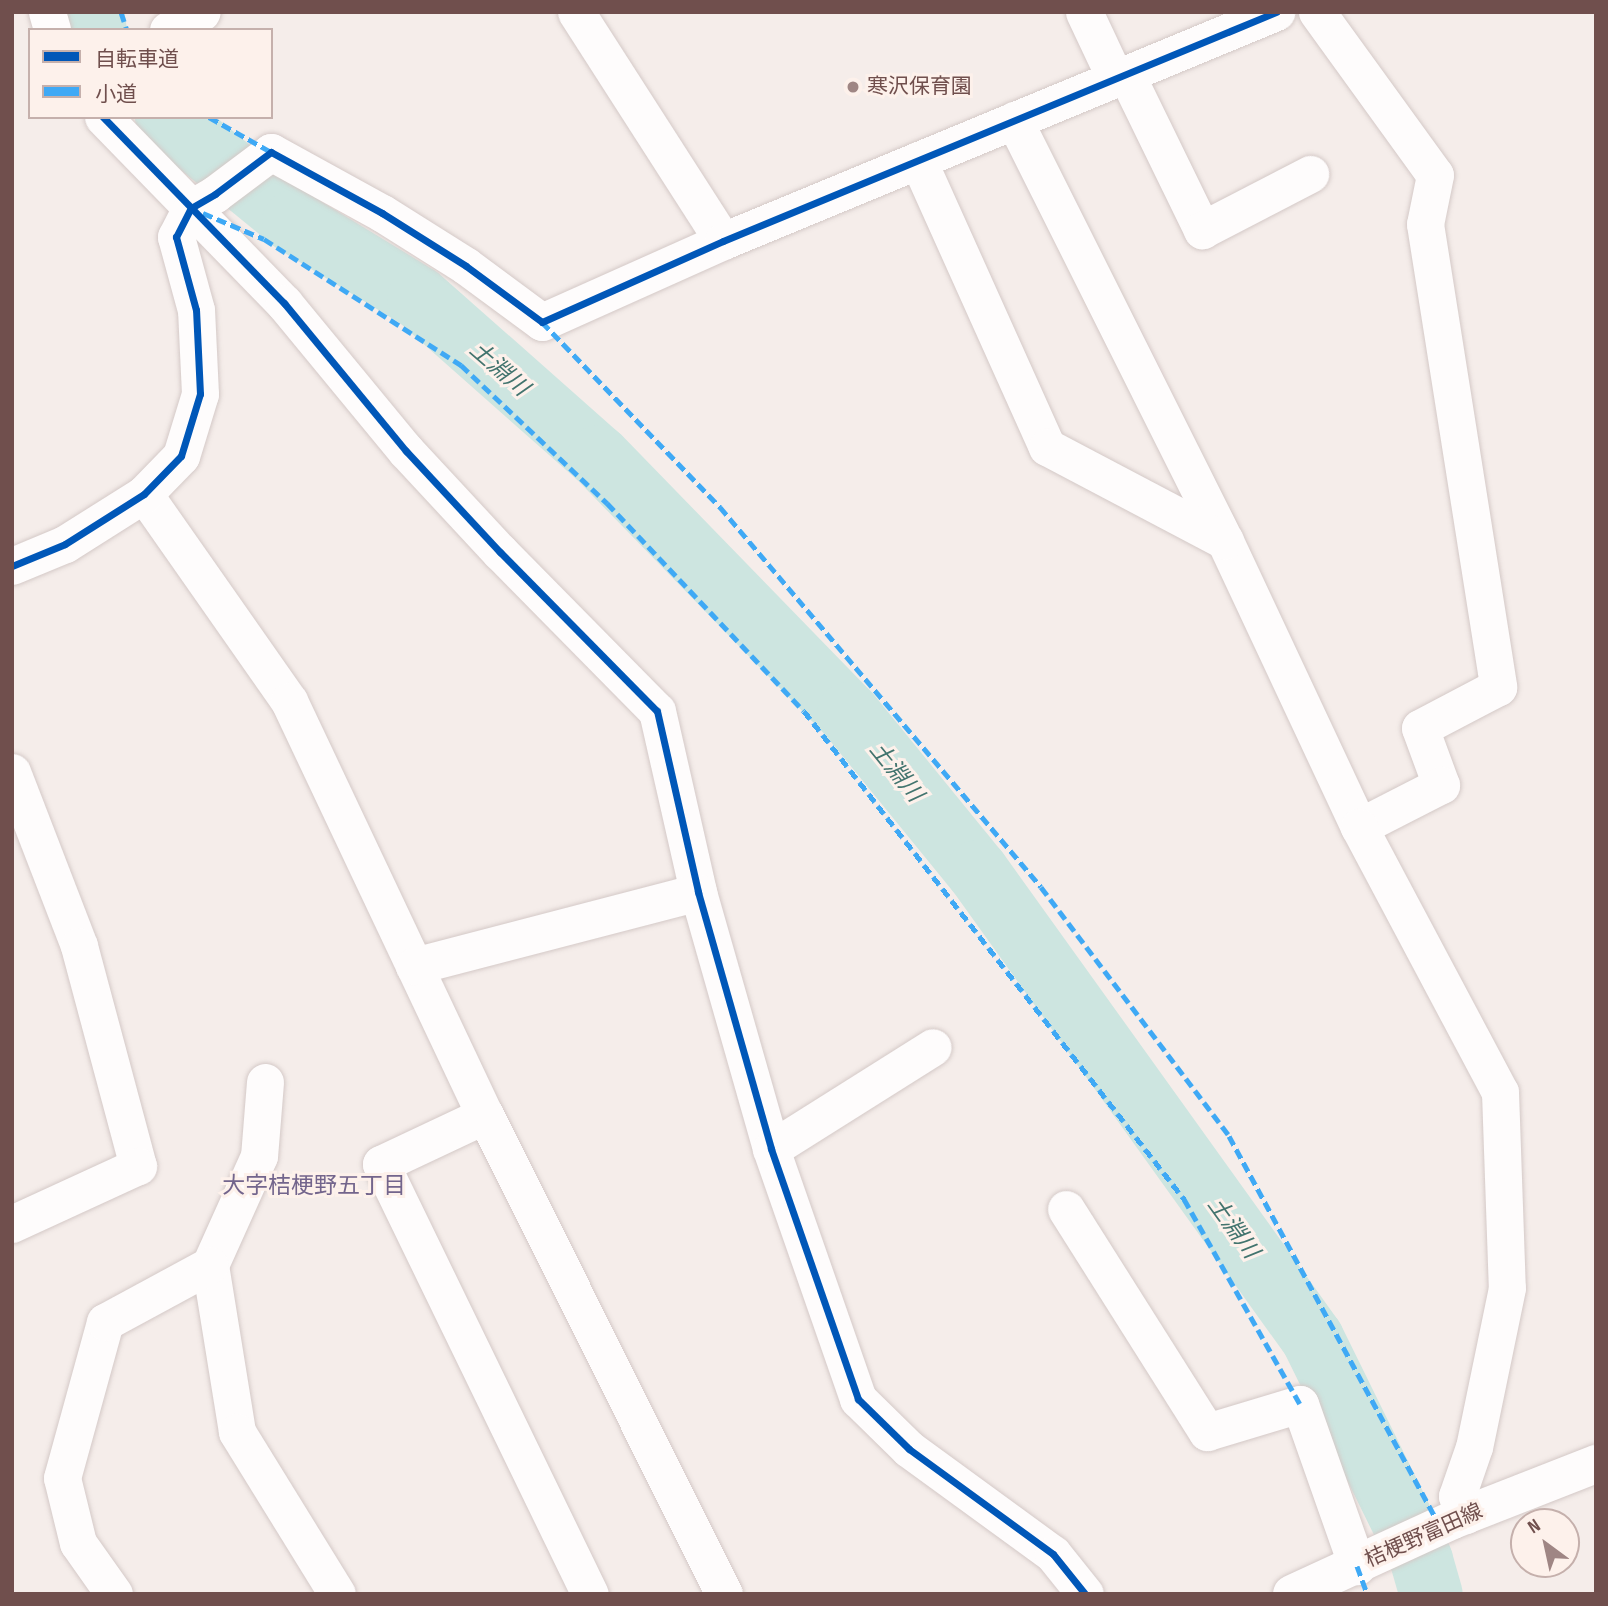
<!DOCTYPE html>
<html>
<head>
<meta charset="utf-8">
<style>
  body { margin:0 }
  #map { position:relative; width:1608px; height:1606px; overflow:hidden; background:#f5edea; font-family:"Sofia Sans Condensed","Noto Sans JP",sans-serif }
  div>[style] { position:absolute }
  .river>* { height:63px; margin:-31.5px; padding:0 31.5px; transform-origin:31.5px; border-radius:31.5px; background:#cde5e0 }
  .roads { filter:drop-shadow(0 0 2px #d4c9c7) drop-shadow(0 0 2px #d4c9c7) }
  .street>* { height:37px; margin:-18.5px; padding:0 18.5px; transform-origin:18.5px; border-radius:18.5px; background:#fefcfc }
  .secondary>* { height:38px; margin:-19px; padding:0 19px; transform-origin:19px; border-radius:19px; background:#fefcfc }
  .quiet>* { height:5px; margin-top:-2.5px; transform-origin:0; background:repeating-linear-gradient(90deg,#3fa9f5 0 10px,transparent 0 15px) }
  .cycleway>* { height:7px; margin:-3.5px; padding:0 3.5px; transform-origin:3.5px; border-radius:3.5px; background:#0057b8 }
  .dots>* { width:19px; height:19px; translate:-50% -50%; box-sizing:border-box; border:4px solid #fdf1eb; border-radius:50% }
  span { translate:-50% -50%; white-space:nowrap; text-align:center; line-height:1.15; -webkit-text-stroke:6px #fdf1eb; paint-order:stroke }
  .poi-label { font-size:21px; color:#704f4d }
  .left { translate:0 -50%; text-align:left }
  .street-label { font-size:21px; color:#704f4d }
  .water-label { font-size:23px; color:#42746e; font-style:italic }
  .neighbourhood-label { font-size:23px; color:#73658c }
  .frame { position:absolute; inset:0; border:14px solid #704f4d; pointer-events:none }
  .legend { position:absolute; left:28px; top:28px; width:245px; height:91px; box-sizing:border-box; background:#fdf1eb; border:2px solid #c5b0ac; margin:0; padding:9px 12px; list-style:none; font-size:21px; color:#704f4d }
  .legend li { display:flex; align-items:center; gap:14px; height:35px }
  .legend b { width:35px; border:2px solid #c5b0ac }
  .north { position:absolute; left:1510px; top:1508px; width:70px; height:70px; box-sizing:border-box; background:#fdf1eb; border:2px solid #c5b0ac; border-radius:50%; rotate:327deg; font-size:19px; font-weight:700; line-height:28px; text-align:center; color:#704f4d }
  .north::after { content:''; display:block; margin:auto; width:24px; height:32px; background:#9f8684; clip-path:polygon(50% 0,100% 100%,50% 72%,0 100%) }
</style>
</head>
<body>
<div id="map">
  <div class="river">
    <div style="left:92px;top:12px;width:18px;rotate:81deg"></div>
    <div style="left:166px;top:117px;width:164px;rotate:39.3deg"></div>
    <div style="left:293px;top:221px;width:146px;rotate:31.3deg"></div>
    <div style="left:418px;top:297px;width:240px;rotate:41.5deg"></div>
    <div style="left:598px;top:456px;width:359px;rotate:45.8deg"></div>
    <div style="left:848px;top:713px;width:204px;rotate:50.8deg"></div>
    <div style="left:977px;top:871px;width:575px;rotate:54.35deg"></div>
    <div style="left:1312px;top:1338px;width:247px;rotate:63.8deg"></div>
    <div style="left:1421px;top:1560px;width:35px;rotate:74deg"></div>
  </div>
  <div class="roads">
    <div class="street">
      <div style="left:47px;top:12px;width:19px;rotate:74deg"></div>
      <div style="left:576px;top:12px;width:272px;rotate:57.3deg"></div>
      <div style="left:1084px;top:12px;width:73px;rotate:64.8deg"></div>
      <div style="left:1317px;top:12px;width:201px;rotate:54.1deg"></div>
      <div style="left:1435px;top:175px;width:50px;rotate:101.5deg"></div>
      <div style="left:1425px;top:224px;width:469px;rotate:81deg"></div>
      <div style="left:1498px;top:687px;width:88px;rotate:152.3deg"></div>
      <div style="left:1420px;top:728px;width:61px;rotate:69.8deg"></div>
      <div style="left:1441px;top:785px;width:92px;rotate:152.9deg"></div>
      <div style="left:168px;top:30px;width:38px;rotate:-28deg"></div>
      <div style="left:1126px;top:74px;width:174px;rotate:64deg"></div>
      <div style="left:1202px;top:230px;width:122px;rotate:-27.4deg"></div>
      <div style="left:103px;top:117px;width:260px;rotate:45.8deg"></div>
      <div style="left:284px;top:303px;width:192px;rotate:50.5deg"></div>
      <div style="left:406px;top:451px;width:138px;rotate:47.1deg"></div>
      <div style="left:500px;top:552px;width:223px;rotate:45.4deg"></div>
      <div style="left:657px;top:711px;width:186px;rotate:77.2deg"></div>
      <div style="left:698px;top:892px;width:267px;rotate:74.1deg"></div>
      <div style="left:771px;top:1149px;width:265px;rotate:70.8deg"></div>
      <div style="left:858px;top:1399px;width:71px;rotate:44.4deg"></div>
      <div style="left:909px;top:1449px;width:178px;rotate:36.1deg"></div>
      <div style="left:1053px;top:1554px;width:51px;rotate:51.3deg"></div>
      <div style="left:1014px;top:120px;width:471px;rotate:63.4deg"></div>
      <div style="left:1225px;top:541px;width:316px;rotate:64.9deg"></div>
      <div style="left:1359px;top:827px;width:300px;rotate:62deg"></div>
      <div style="left:1500px;top:1092px;width:196px;rotate:88deg"></div>
      <div style="left:1507px;top:1288px;width:162px;rotate:101.7deg"></div>
      <div style="left:1474px;top:1447px;width:52px;rotate:109.1deg"></div>
      <div style="left:1457px;top:1496px;width:21px;rotate:65deg"></div>
      <div style="left:918px;top:160px;width:315px;rotate:65.8deg"></div>
      <div style="left:1047px;top:447px;width:201px;rotate:27.8deg"></div>
      <div style="left:144px;top:494px;width:253px;rotate:55deg"></div>
      <div style="left:289px;top:701px;width:458px;rotate:64.7deg"></div>
      <div style="left:485px;top:1115px;width:535px;rotate:63.48deg"></div>
      <div style="left:12px;top:566px;width:57px;rotate:-22.5deg"></div>
      <div style="left:65px;top:544px;width:93px;rotate:-32.3deg"></div>
      <div style="left:144px;top:494px;width:53px;rotate:-45.8deg"></div>
      <div style="left:181px;top:456px;width:65px;rotate:-73deg"></div>
      <div style="left:200px;top:394px;width:84px;rotate:-92.7deg"></div>
      <div style="left:196px;top:310px;width:76px;rotate:-105.3deg"></div>
      <div style="left:176px;top:237px;width:33px;rotate:-63deg"></div>
      <div style="left:191px;top:208px;width:28px;rotate:-30deg"></div>
      <div style="left:215px;top:194px;width:70px;rotate:-36.9deg"></div>
      <div style="left:271px;top:152px;width:127px;rotate:28.8deg"></div>
      <div style="left:382px;top:213px;width:99px;rotate:32.2deg"></div>
      <div style="left:466px;top:266px;width:94px;rotate:36.4deg"></div>
      <div style="left:542px;top:322px;width:198px;rotate:-24.1deg"></div>
      <div style="left:723px;top:241px;width:599px;rotate:-22.49deg"></div>
      <div style="left:12px;top:772px;width:186px;rotate:68.9deg"></div>
      <div style="left:79px;top:946px;width:228px;rotate:75deg"></div>
      <div style="left:138px;top:1166px;width:139px;rotate:155.3deg"></div>
      <div style="left:414px;top:966px;width:293px;rotate:-14.6deg"></div>
      <div style="left:265px;top:1082px;width:74px;rotate:94.6deg"></div>
      <div style="left:259px;top:1156px;width:120px;rotate:114.2deg"></div>
      <div style="left:210px;top:1265px;width:169px;rotate:80.8deg"></div>
      <div style="left:237px;top:1432px;width:190px;rotate:58.3deg"></div>
      <div style="left:485px;top:1115px;width:115px;rotate:154.8deg"></div>
      <div style="left:381px;top:1164px;width:478px;rotate:64.1deg"></div>
      <div style="left:771px;top:1149px;width:191px;rotate:-32.2deg"></div>
      <div style="left:1066px;top:1209px;width:264px;rotate:57.7deg"></div>
      <div style="left:1207px;top:1432px;width:97px;rotate:-16.8deg"></div>
      <div style="left:1300px;top:1404px;width:172px;rotate:70.6deg"></div>
      <div style="left:114px;top:1594px;width:62px;rotate:-125.2deg"></div>
      <div style="left:78px;top:1543px;width:67px;rotate:-103.8deg"></div>
      <div style="left:62px;top:1478px;width:162px;rotate:-74.6deg"></div>
      <div style="left:105px;top:1322px;width:119px;rotate:-28.5deg"></div>
    </div>
    <div class="secondary">
      <div style="left:1292px;top:1594px;width:177px;rotate:-24.7deg"></div>
      <div style="left:1453px;top:1520px;width:154px;rotate:-21.4deg"></div>
    </div>
  </div>
  <div class="quiet">
    <div style="left:121px;top:12px;width:19px;rotate:72deg"></div>
    <div style="left:209px;top:117px;width:71px;rotate:29.4deg"></div>
    <div style="left:203px;top:213px;width:66px;rotate:23.1deg"></div>
    <div style="left:264px;top:239px;width:234px;rotate:32.6deg"></div>
    <div style="left:461px;top:365px;width:201px;rotate:43.4deg"></div>
    <div style="left:607px;top:503px;width:286px;rotate:46.6deg"></div>
    <div style="left:804px;top:711px;width:619px;rotate:52.09deg"></div>
    <div style="left:1184px;top:1199px;width:236px;rotate:60.5deg"></div>
    <div style="left:542px;top:322px;width:257px;rotate:46.1deg"></div>
    <div style="left:720px;top:507px;width:497px;rotate:49.8deg"></div>
    <div style="left:1041px;top:887px;width:312px;rotate:52.9deg"></div>
    <div style="left:1229px;top:1136px;width:444px;rotate:61.6deg"></div>
    <div style="left:1357px;top:1566px;width:30px;rotate:70deg"></div>
  </div>
  <div class="cycleway">
    <div style="left:103px;top:117px;width:260px;rotate:45.8deg"></div>
    <div style="left:284px;top:303px;width:192px;rotate:50.5deg"></div>
    <div style="left:406px;top:451px;width:138px;rotate:47.1deg"></div>
    <div style="left:500px;top:552px;width:223px;rotate:45.4deg"></div>
    <div style="left:657px;top:711px;width:186px;rotate:77.2deg"></div>
    <div style="left:698px;top:892px;width:267px;rotate:74.1deg"></div>
    <div style="left:771px;top:1149px;width:265px;rotate:70.8deg"></div>
    <div style="left:858px;top:1399px;width:71px;rotate:44.4deg"></div>
    <div style="left:909px;top:1449px;width:178px;rotate:36.1deg"></div>
    <div style="left:1053px;top:1554px;width:51px;rotate:51.3deg"></div>
    <div style="left:12px;top:566px;width:57px;rotate:-22.5deg"></div>
    <div style="left:65px;top:544px;width:93px;rotate:-32.3deg"></div>
    <div style="left:144px;top:494px;width:53px;rotate:-45.8deg"></div>
    <div style="left:181px;top:456px;width:65px;rotate:-73deg"></div>
    <div style="left:200px;top:394px;width:84px;rotate:-92.7deg"></div>
    <div style="left:196px;top:310px;width:76px;rotate:-105.3deg"></div>
    <div style="left:176px;top:237px;width:33px;rotate:-63deg"></div>
    <div style="left:191px;top:208px;width:28px;rotate:-30deg"></div>
    <div style="left:215px;top:194px;width:70px;rotate:-36.9deg"></div>
    <div style="left:271px;top:152px;width:127px;rotate:28.8deg"></div>
    <div style="left:382px;top:213px;width:99px;rotate:32.2deg"></div>
    <div style="left:466px;top:266px;width:94px;rotate:36.4deg"></div>
    <div style="left:542px;top:322px;width:198px;rotate:-24.1deg"></div>
    <div style="left:723px;top:241px;width:599px;rotate:-22.49deg"></div>
  </div>
  <div class="dots">
    <div style="left:853px;top:87px;background:#9f8684"></div>
  </div>
  <div class="poi-label">
    <span class="left" style="left:867px;top:87px">寒沢保育園</span>
  </div>
  <div class="street-label">
    <span style="left:1424px;top:1536px;rotate:-24deg">桔梗野富田線</span>
  </div>
  <div class="water-label">
    <span style="left:499px;top:369px;rotate:41deg">土淵川</span>
    <span style="left:896px;top:772px;rotate:51deg">土淵川</span>
    <span style="left:1233px;top:1228px;rotate:54deg">土淵川</span>
  </div>
  <div class="neighbourhood-label">
    <span style="left:314px;top:1186px">大字桔梗野五丁目</span>
  </div>
  <div class="frame"></div>
  <ul class="legend">
  <li><b style="height:9px;background:#0057b8"></b>自転車道</li>
  <li><b style="height:9px;background:#3fa9f5"></b>小道</li>
  </ul>
  <div class="north">N</div>
</div>
</body>
</html>
